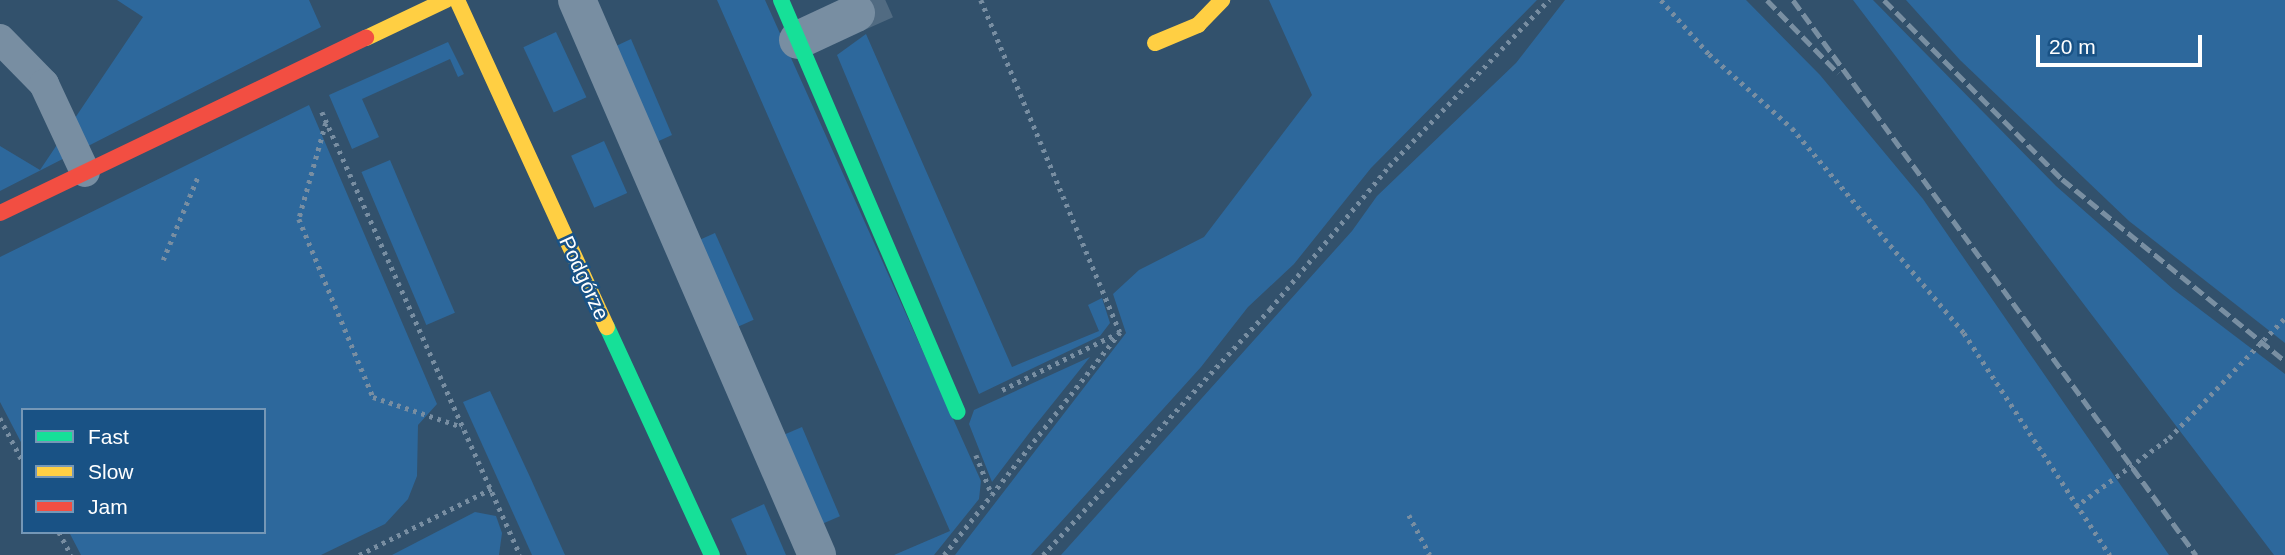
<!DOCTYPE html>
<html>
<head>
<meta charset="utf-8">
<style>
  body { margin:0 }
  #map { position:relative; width:2285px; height:555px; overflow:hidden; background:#32516c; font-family:Arial,sans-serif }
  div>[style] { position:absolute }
  .green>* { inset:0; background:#2d689c; transform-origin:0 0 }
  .street-tunnel>* { height:38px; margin-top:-19px; transform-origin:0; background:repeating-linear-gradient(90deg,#516b82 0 38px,transparent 0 57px) }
  .path>* { height:4.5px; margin-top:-2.25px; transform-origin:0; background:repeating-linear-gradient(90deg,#788ea2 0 3.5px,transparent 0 8.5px) }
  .lane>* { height:30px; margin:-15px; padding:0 15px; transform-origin:15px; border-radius:15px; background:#788ea2 }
  .street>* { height:38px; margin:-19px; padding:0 19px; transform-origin:19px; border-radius:19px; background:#788ea2 }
  .fast>* { height:16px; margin:-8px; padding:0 8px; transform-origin:8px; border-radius:8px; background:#16e098 }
  .slow>* { height:16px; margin:-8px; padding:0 8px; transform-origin:8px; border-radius:8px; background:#ffcf43 }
  .jam>* { height:16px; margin:-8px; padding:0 8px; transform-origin:8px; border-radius:8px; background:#f24e42 }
  .rail>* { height:5px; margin-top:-2.5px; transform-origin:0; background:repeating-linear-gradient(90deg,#798fa2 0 12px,transparent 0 17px) }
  span { translate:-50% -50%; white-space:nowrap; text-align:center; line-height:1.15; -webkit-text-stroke:5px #195285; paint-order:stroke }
  .street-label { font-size:21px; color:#fff }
  .legend { position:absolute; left:21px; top:408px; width:245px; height:126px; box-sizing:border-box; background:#195285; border:2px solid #7597b6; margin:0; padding:9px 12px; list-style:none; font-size:21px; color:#fff }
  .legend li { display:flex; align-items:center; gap:14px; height:35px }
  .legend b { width:35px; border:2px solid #7597b6 }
  .scale { position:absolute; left:2036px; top:35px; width:166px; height:32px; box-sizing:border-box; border:4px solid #fff; border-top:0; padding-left:9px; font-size:21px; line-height:24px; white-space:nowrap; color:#fff; -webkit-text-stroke:5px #195285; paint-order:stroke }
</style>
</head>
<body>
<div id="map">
  <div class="green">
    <div style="clip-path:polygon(117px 0,309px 0,321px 27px,0 191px,0 146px,40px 170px,143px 17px)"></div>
    <div style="clip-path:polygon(717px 0,765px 0,981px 481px,979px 499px,934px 555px,894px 555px,950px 531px)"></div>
    <div style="clip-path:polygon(1269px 0,1537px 0,1371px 168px,1294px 264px,1248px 307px,1201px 367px,1031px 555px,955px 555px,1126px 333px,1113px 294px,1139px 270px,1204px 237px,1312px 95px)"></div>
    <div style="clip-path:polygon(1565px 0,1746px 0,1820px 75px,1923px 199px,2169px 555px,1061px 555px,1352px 231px,1377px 196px,1516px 63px)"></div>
    <div style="clip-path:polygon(1853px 0,1873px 0,2056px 186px,2173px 289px,2285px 374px,2285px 555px,2274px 555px)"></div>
    <div style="clip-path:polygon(1906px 0,2285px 0,2285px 343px,2129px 221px,1960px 60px)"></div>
    <div style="left:556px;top:32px;width:72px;height:36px;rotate:65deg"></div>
    <div style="clip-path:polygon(866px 34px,1012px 367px,1099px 331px,1088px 305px,1102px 298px,1110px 323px,1100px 336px,979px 394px,837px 55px)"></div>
    <div style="clip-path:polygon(631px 39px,672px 135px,652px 144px,603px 52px)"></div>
    <div style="clip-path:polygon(448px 42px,464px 74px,458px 77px,450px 59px,362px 99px,379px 137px,352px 149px,329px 95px)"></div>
    <div style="clip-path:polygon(309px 105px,437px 404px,418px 425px,417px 476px,408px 499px,385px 524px,321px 555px,81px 555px,69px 532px,264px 532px,264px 410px,23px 410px,23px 446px,0 402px,0 257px)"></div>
    <div style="left:604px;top:141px;width:57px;height:36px;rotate:66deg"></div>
    <div style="left:390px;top:160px;width:166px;height:31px;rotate:67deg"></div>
    <div style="left:715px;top:233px;width:95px;height:24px;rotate:66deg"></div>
    <div style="clip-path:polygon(1090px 357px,1033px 428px,992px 482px,969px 424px,974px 410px)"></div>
    <div style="clip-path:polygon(490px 391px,530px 477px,565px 555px,532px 555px,463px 402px)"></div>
    <div style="left:802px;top:427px;width:97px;height:26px;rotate:67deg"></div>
    <div style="clip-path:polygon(764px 504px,786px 555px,747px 555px,731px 519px)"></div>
    <div style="clip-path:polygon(475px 512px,496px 516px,502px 533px,499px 555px,392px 555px)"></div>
  </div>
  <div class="street-tunnel">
    <div style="left:856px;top:13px;width:32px;rotate:-24deg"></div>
  </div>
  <div class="path">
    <div style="left:981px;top:0;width:360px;rotate:67.3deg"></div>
    <div style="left:1661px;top:0;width:72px;rotate:48.4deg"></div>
    <div style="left:1709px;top:54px;width:111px;rotate:41.7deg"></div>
    <div style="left:1792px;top:128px;width:268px;rotate:50deg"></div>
    <div style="left:1964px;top:333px;width:266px;rotate:56.7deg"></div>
    <div style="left:322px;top:112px;width:485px;rotate:65.9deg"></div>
    <div style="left:326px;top:123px;width:100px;rotate:105.7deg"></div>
    <div style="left:299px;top:219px;width:193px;rotate:67.4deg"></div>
    <div style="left:373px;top:397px;width:94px;rotate:18.6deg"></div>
    <div style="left:163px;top:260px;width:93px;rotate:-67.3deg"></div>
    <div style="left:1002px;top:390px;width:127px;rotate:-26.2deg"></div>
    <div style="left:0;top:418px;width:50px;rotate:62.4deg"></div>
    <div style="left:976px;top:455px;width:43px;rotate:68.2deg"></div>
    <div style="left:2075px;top:507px;width:117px;rotate:-36.3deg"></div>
    <div style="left:2169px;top:438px;width:167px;rotate:-46deg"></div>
    <div style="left:1409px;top:515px;width:45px;rotate:62.3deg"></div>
    <div style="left:59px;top:532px;width:26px;rotate:62deg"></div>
    <div style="left:359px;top:555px;width:148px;rotate:-26.6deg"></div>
    <div style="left:944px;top:555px;width:284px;rotate:-51.7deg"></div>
    <div style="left:1043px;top:555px;width:335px;rotate:-47.3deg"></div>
    <div style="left:1270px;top:309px;width:186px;rotate:-50.2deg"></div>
    <div style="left:1389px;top:166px;width:231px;rotate:-46.1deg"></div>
  </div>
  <div class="lane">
    <div style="left:0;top:39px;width:63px;rotate:45.6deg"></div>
    <div style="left:44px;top:84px;width:97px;rotate:65deg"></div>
  </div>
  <div class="street">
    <div style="left:577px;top:0;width:605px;rotate:66.61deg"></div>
    <div style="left:798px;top:40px;width:64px;rotate:-25deg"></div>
  </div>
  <div class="fast">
    <div style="left:781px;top:0;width:448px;rotate:66.8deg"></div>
    <div style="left:607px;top:327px;width:251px;rotate:65.3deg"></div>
  </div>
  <div class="slow">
    <div style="left:457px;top:0;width:360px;rotate:65.4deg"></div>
    <div style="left:366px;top:38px;width:89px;rotate:-25.4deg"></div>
    <div style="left:1155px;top:43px;width:47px;rotate:-22.7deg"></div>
    <div style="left:1198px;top:25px;width:35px;rotate:-46deg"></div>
  </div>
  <div class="jam">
    <div style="left:0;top:213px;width:406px;rotate:-25.6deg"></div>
  </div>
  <div class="rail">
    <div style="left:1767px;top:0;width:102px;rotate:45.8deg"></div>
    <div style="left:1793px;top:0;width:686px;rotate:54.02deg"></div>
    <div style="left:1884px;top:0;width:252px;rotate:45.2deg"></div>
    <div style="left:2062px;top:179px;width:288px;rotate:39.2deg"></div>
  </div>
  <div class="street-label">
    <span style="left:584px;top:278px;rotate:65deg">Podgórze</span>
  </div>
  <ul class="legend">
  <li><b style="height:9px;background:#16e098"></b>Fast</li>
  <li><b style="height:9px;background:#ffcf43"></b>Slow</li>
  <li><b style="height:9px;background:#f24e42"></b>Jam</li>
  </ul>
  <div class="scale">20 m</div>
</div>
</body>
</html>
